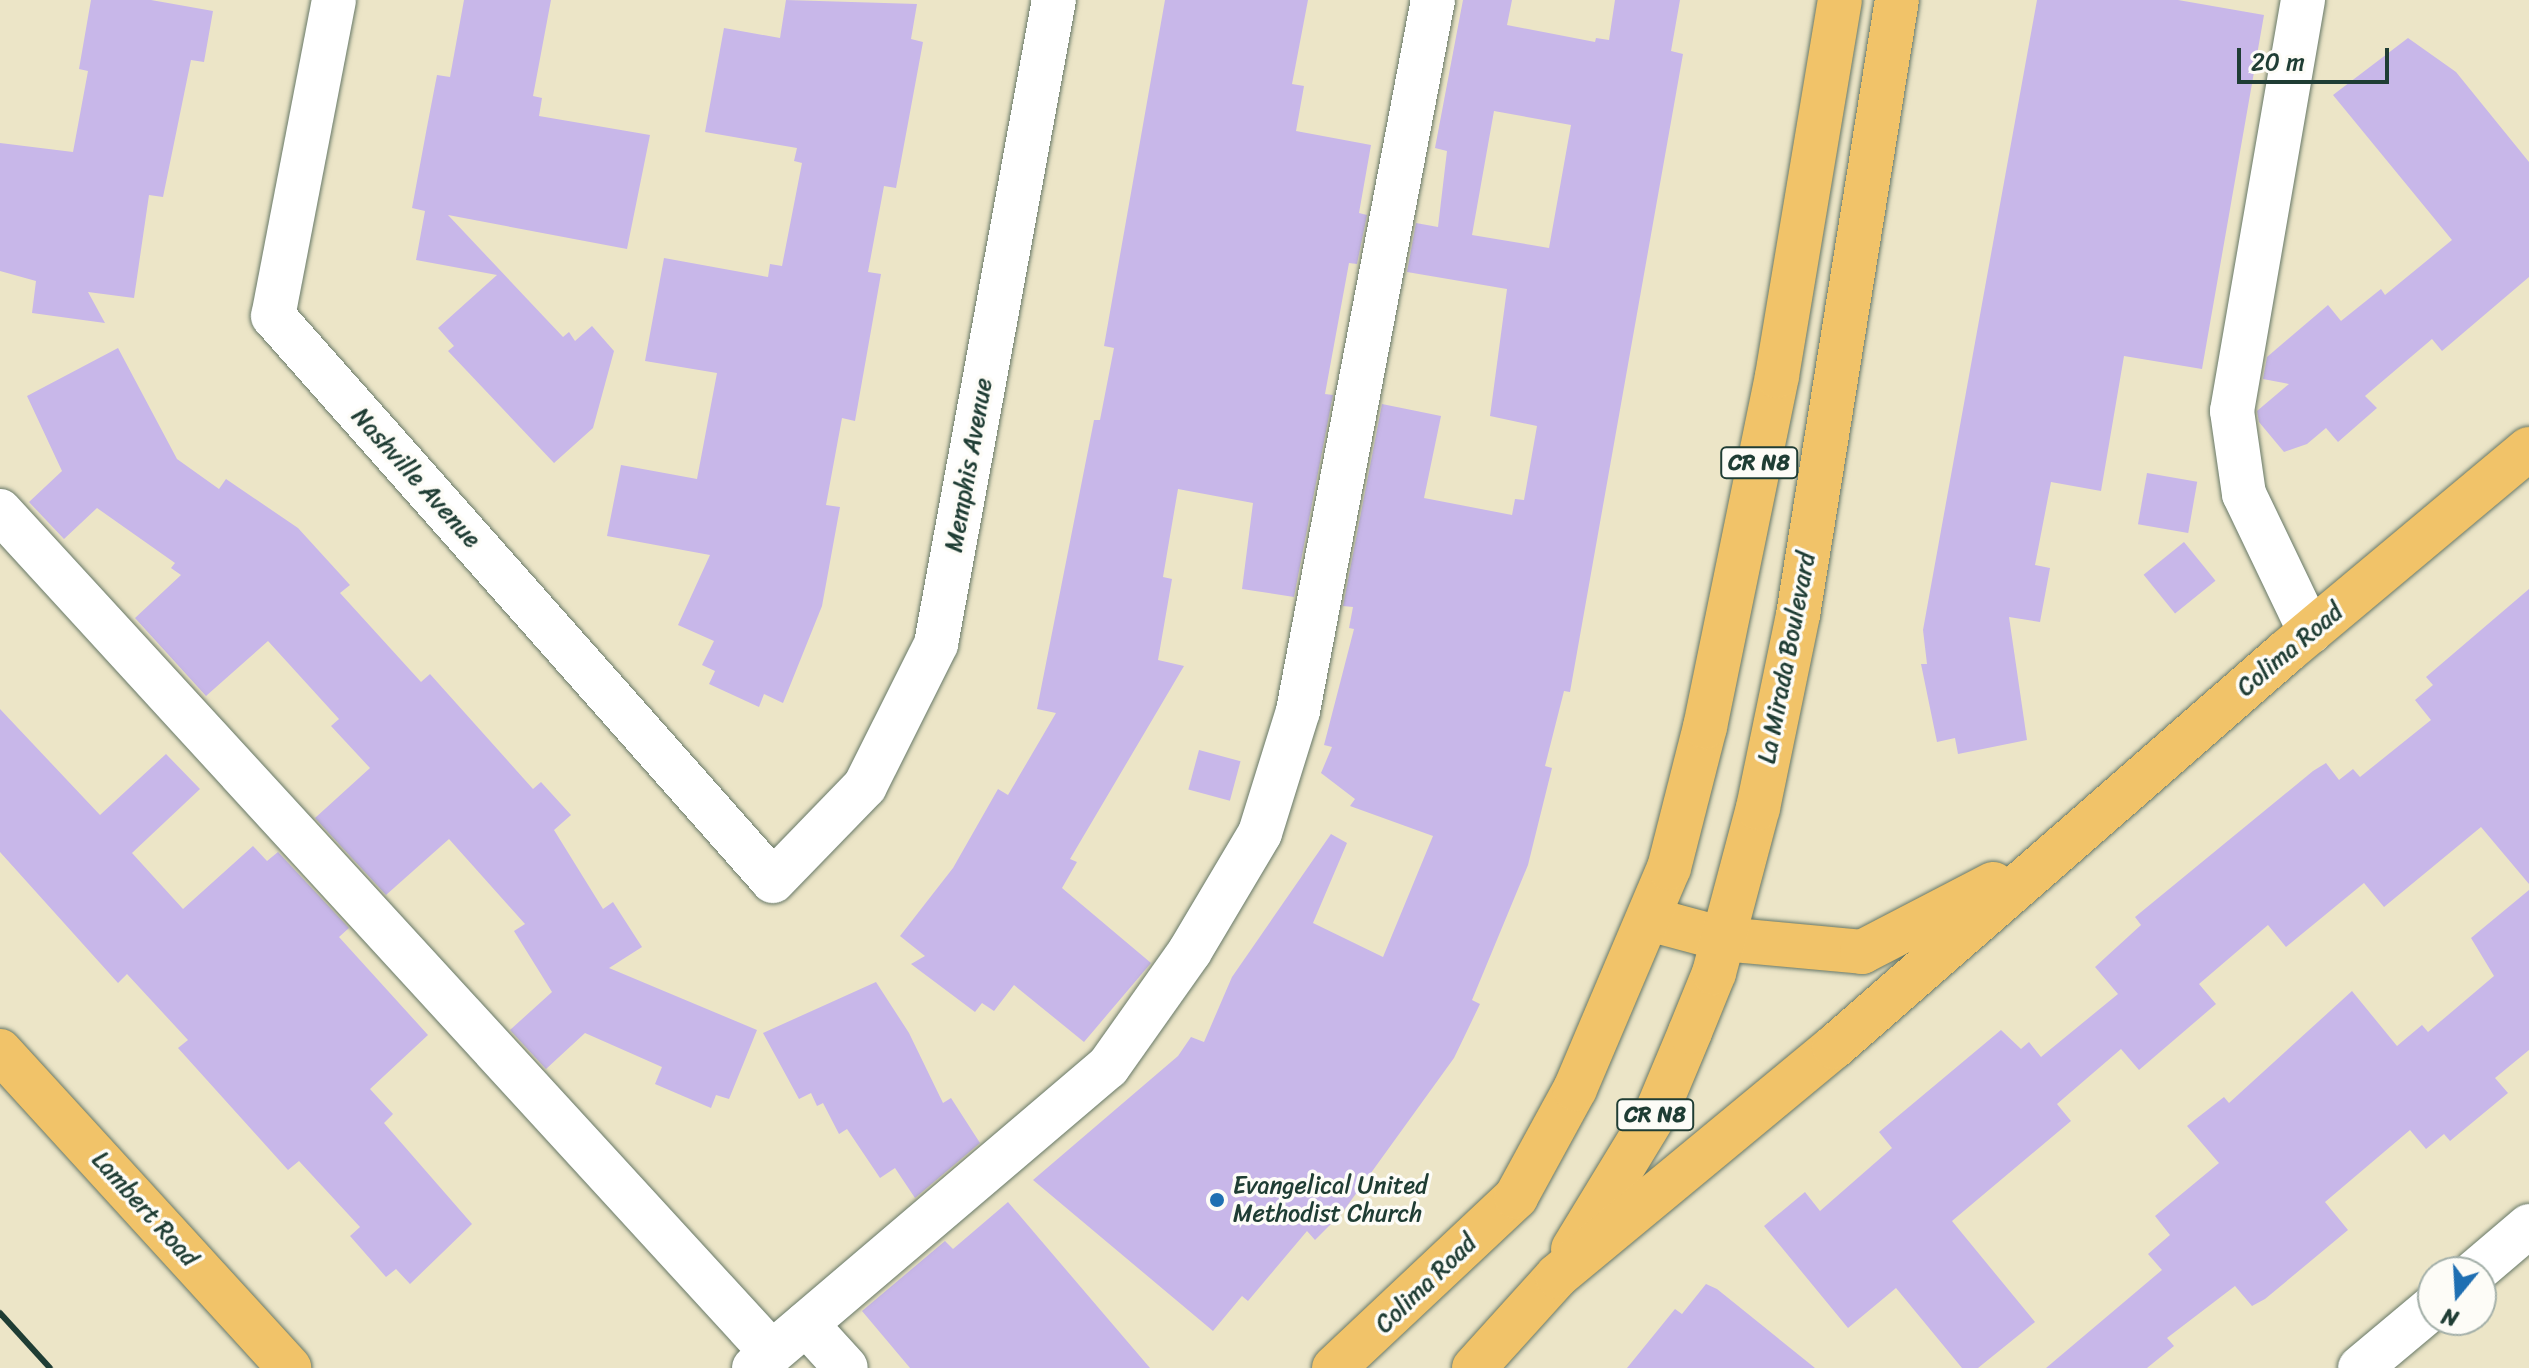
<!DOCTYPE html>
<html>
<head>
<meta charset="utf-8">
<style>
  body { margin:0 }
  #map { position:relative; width:2529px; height:1368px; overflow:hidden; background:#ece5c7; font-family:Sriracha,sans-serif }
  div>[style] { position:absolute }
  .building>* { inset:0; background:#c8b7e9; transform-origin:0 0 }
  .roads { filter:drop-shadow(0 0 2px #677867) drop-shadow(0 0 2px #677867) }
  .minor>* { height:44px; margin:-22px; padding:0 22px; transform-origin:22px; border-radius:22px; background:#fff }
  .major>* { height:44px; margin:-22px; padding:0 22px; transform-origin:22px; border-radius:22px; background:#f1c369 }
  .rail>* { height:6px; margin:-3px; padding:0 3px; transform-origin:3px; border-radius:3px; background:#1f3d34 }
  .dots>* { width:22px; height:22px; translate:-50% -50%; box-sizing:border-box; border:4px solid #fdfcf7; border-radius:50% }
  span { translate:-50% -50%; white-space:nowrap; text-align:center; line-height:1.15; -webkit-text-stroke:7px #fdfcf7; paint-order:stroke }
  .shield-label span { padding:2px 6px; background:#fdfcf7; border:2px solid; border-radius:6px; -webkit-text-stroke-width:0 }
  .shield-label { font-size:22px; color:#1f3d34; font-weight:700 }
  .street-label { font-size:24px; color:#1f3d34 }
  .poi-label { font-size:24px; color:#1f3d34 }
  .left { translate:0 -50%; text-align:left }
  .north { position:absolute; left:2417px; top:1256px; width:80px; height:80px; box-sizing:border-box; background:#fdfcf7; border:2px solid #a4b0a9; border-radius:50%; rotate:198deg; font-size:22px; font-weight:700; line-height:32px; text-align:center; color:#1f3d34 }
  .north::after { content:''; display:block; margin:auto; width:28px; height:36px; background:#1f6fb2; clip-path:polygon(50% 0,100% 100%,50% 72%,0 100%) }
  .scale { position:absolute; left:2237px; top:48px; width:152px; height:36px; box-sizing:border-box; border:4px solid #1f3d34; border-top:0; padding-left:10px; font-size:24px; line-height:28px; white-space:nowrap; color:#1f3d34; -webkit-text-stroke:6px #fdfcf7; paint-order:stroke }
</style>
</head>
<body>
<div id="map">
  <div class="building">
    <div style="clip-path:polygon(91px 0,151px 0,213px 11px,204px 62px,191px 60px,163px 197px,149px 195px,134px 298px,88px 292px,105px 323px,32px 313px,36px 281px,0 271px,0 143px,73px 152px,88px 71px,79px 69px)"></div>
    <div style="clip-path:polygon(464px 0,551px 0,533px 96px,542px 98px,539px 116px,650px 135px,627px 249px,448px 215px,563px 337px,569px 332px,575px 341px,592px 326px,614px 351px,593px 428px,554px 463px,448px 351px,454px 346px,438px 328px,497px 275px,416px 260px,425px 211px,412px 208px,427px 127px,437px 75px,450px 77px)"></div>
    <div style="clip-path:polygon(786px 0,917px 4px,911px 39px,923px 42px,896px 188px,884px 186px,868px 272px,881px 274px,855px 421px,842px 418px,826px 505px,840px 507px,822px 606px,783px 703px,764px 694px,759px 707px,709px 684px,715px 671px,702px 665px,714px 641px,678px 625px,710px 555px,607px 536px,621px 465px,697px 479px,717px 373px,645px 361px,664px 258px,768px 277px,770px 264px,782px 266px,802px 163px,794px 161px,797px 148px,705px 132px,724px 28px,780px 38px)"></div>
    <div style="clip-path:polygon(1165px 0,1308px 0,1292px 84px,1304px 86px,1296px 131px,1371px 145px,1359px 213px,1367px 215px,1357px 264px,1349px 263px,1325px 394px,1333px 395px,1294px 597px,1242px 589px,1253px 503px,1178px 489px,1163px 577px,1172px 579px,1158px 660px,1184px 666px,1070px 859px,1077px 862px,1062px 888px,1151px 963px,1084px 1042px,1014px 985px,994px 1011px,982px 1003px,975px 1012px,911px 964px,925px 956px,900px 936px,953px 868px,998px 789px,1008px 795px,1056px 713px,1037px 709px,1094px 420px,1100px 420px,1114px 348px,1104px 346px)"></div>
    <div style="clip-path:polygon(evenodd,1463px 0,1512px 0,1507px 25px,1595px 42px,1596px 38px,1609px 40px,1615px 0,1680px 0,1671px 51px,1683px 54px,1570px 692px,1564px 691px,1545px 766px,1552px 768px,1528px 865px,1472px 1000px,1480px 1004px,1454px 1058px,1342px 1213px,1315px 1240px,1307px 1231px,1248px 1301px,1242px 1296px,1213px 1331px,1033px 1180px,1178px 1056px,1191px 1037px,1204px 1042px,1232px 977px,1331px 834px,1347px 843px,1313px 923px,1383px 957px,1433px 836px,1350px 806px,1355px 799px,1321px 773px,1332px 747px,1324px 745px,1354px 629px,1349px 628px,1353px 607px,1343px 606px,1382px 404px,1441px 416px,1424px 498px,1512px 515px,1515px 499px,1524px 500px,1537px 426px,1490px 416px,1507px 289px,1407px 272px,1416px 223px,1438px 227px,1447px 151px,1435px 148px,1463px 0,1494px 111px,1571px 125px,1549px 248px,1472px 235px,1494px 111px)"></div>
    <div style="clip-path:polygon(2037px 0,2178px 0,2264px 15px,2202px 369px,2124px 356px,2101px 491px,2051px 482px,2035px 565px,2050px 568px,2040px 622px,2009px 617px,2027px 740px,1958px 754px,1955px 738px,1937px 742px,1921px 664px,1927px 664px,1923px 630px)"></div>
    <div style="clip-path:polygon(2408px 38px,2456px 72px,2529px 162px,2529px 277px,2442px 351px,2432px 339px,2365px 396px,2377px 408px,2338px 442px,2326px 428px,2307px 444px,2284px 452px,2259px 422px,2257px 411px,2289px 384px,2263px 379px,2267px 357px,2328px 305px,2341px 321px,2381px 289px,2385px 295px,2452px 240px,2333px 95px)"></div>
    <div style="clip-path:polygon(118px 348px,177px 459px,219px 489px,226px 479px,298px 528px,350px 585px,340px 593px,421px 682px,430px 674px,533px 789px,541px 782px,571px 815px,554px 830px,603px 909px,613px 902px,642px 947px,609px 968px,757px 1030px,729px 1099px,716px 1095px,711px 1108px,655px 1084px,662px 1067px,585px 1033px,546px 1069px,510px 1030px,552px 992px,514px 931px,525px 924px,449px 839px,386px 895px,315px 818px,370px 768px,331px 726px,339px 719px,268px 641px,206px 696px,135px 618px,181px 575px,171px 568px,175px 563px,97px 508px,64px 539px,29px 502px,62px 471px,27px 396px)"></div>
    <div style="left:2147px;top:473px;width:51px;height:52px;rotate:10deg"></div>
    <div style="left:2184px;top:542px;width:50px;height:52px;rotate:51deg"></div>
    <div style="clip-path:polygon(2529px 589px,2529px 884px,2481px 827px,2384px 907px,2364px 883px,2286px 947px,2268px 925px,2199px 984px,2216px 1004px,2139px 1070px,2121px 1049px,2057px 1104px,2071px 1121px,1952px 1221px,2035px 1322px,1978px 1368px,1962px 1368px,1896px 1288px,1848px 1328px,1764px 1226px,1805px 1192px,1820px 1211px,1892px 1148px,1879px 1132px,2001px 1030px,2021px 1049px,2029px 1042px,2041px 1057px,2118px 994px,2095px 967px,2141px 925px,2135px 917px,2313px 771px,2326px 763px,2339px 780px,2353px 769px,2360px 777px,2431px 720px,2415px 700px,2433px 685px,2426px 677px)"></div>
    <div style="clip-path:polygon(0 709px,100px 815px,166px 754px,200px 789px,132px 853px,183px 909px,253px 846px,267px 861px,278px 852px,349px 928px,339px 937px,428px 1035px,370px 1089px,393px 1114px,384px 1123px,472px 1224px,410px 1284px,396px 1269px,386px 1277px,350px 1236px,360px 1227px,299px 1161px,288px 1170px,178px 1048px,188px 1040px,127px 974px,118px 983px,0 852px)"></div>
    <div style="left:1199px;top:750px;width:43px;height:41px;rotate:15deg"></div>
    <div style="clip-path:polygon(2529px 890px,2529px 1050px,2495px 1078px,2508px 1093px,2450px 1141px,2444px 1134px,2426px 1149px,2410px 1130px,2325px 1202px,2348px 1230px,2265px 1299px,2252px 1306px,2235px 1286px,2167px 1338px,2174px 1346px,2147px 1368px,2046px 1368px,2162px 1270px,2148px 1254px,2170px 1235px,2155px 1216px,2219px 1163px,2187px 1126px,2224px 1097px,2229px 1103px,2352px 991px,2397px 1046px,2422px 1025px,2428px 1032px,2494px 976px,2471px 938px)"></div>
    <div style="clip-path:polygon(876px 982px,909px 1033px,943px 1103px,951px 1098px,980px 1143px,915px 1198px,895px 1168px,880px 1178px,847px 1129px,839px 1134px,823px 1103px,817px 1106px,811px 1093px,799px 1099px,763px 1033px)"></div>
    <div style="clip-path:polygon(1008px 1202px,1150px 1368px,910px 1368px,862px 1311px,945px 1241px,953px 1249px)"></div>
    <div style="clip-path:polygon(1706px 1284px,1717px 1289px,1815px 1368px,1627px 1368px,1675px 1309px,1682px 1314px)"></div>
  </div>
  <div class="roads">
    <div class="minor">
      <div style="left:334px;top:0;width:322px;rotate:100.9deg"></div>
      <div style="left:273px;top:316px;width:754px;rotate:48.49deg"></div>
      <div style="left:773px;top:881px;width:132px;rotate:-45.9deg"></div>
      <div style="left:865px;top:786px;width:159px;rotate:-63.4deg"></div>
      <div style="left:936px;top:644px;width:655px;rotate:-79.62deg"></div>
      <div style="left:2303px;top:0;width:417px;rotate:99.8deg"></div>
      <div style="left:2232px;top:411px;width:84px;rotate:81.8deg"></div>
      <div style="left:2244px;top:494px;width:153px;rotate:64.4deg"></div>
      <div style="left:0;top:511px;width:1142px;rotate:47.48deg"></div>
      <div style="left:2475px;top:1272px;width:71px;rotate:-40.4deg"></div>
      <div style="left:806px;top:1324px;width:59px;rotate:47.7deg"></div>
      <div style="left:754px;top:1368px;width:465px;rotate:-40.4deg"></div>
      <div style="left:1108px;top:1067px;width:142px;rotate:-54.7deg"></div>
      <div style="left:1190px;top:951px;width:137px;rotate:-59.3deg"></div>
      <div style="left:1260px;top:833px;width:128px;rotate:-72.7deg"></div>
      <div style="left:1298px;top:711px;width:724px;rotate:-79.25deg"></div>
      <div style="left:2360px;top:1368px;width:95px;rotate:-39.9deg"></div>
    </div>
    <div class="major">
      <div style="left:1649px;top:919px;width:77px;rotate:15.1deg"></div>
      <div style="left:1723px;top:939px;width:140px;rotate:5.3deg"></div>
      <div style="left:1862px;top:952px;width:148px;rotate:-27.4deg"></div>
      <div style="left:0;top:1051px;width:429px;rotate:47.6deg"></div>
      <div style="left:1573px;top:1249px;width:162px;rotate:-58.7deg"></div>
      <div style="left:1657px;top:1111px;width:86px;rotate:-67.3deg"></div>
      <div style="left:1690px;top:1032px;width:64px;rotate:-67.9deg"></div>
      <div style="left:1714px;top:973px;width:171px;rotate:-75.1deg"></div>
      <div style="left:1758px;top:808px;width:197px;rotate:-78.3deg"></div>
      <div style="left:1798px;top:615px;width:623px;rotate:-80.86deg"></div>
      <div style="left:1334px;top:1368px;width:250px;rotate:-43.2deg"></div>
      <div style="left:1516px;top:1197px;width:123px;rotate:-61.4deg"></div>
      <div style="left:1575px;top:1089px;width:240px;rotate:-67deg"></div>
      <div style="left:1669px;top:868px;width:146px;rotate:-75.7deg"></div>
      <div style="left:1705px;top:727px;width:358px;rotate:-78.4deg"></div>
      <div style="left:1777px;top:376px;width:381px;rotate:-80.5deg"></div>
      <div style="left:1474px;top:1368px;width:124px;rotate:-47.9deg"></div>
      <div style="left:1557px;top:1276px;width:359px;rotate:-39.6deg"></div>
      <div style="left:1834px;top:1047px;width:602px;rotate:-41.16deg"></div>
      <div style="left:2287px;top:651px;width:315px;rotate:-39.9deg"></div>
    </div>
  </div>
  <div class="rail">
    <div style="left:0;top:1313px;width:74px;rotate:47.7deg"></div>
  </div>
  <div class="dots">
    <div style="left:1217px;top:1200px;background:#1f6fb2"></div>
  </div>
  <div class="shield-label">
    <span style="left:1759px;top:463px">CR N8</span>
    <span style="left:1655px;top:1115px">CR N8</span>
  </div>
  <div class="street-label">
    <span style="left:969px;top:465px;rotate:-80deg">Memphis Avenue</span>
    <span style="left:416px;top:478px;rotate:48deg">Nashville Avenue</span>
    <span style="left:2290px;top:650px;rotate:-40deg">Colima Road</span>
    <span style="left:1787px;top:658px;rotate:-79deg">La Mirada Boulevard</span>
    <span style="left:145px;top:1209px;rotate:48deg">Lambert Road</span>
    <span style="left:1426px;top:1284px;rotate:-44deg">Colima Road</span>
  </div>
  <div class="poi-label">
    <span class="left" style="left:1233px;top:1200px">Evangelical United<br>Methodist Church</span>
  </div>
  <div class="north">N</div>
  <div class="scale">20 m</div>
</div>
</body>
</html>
